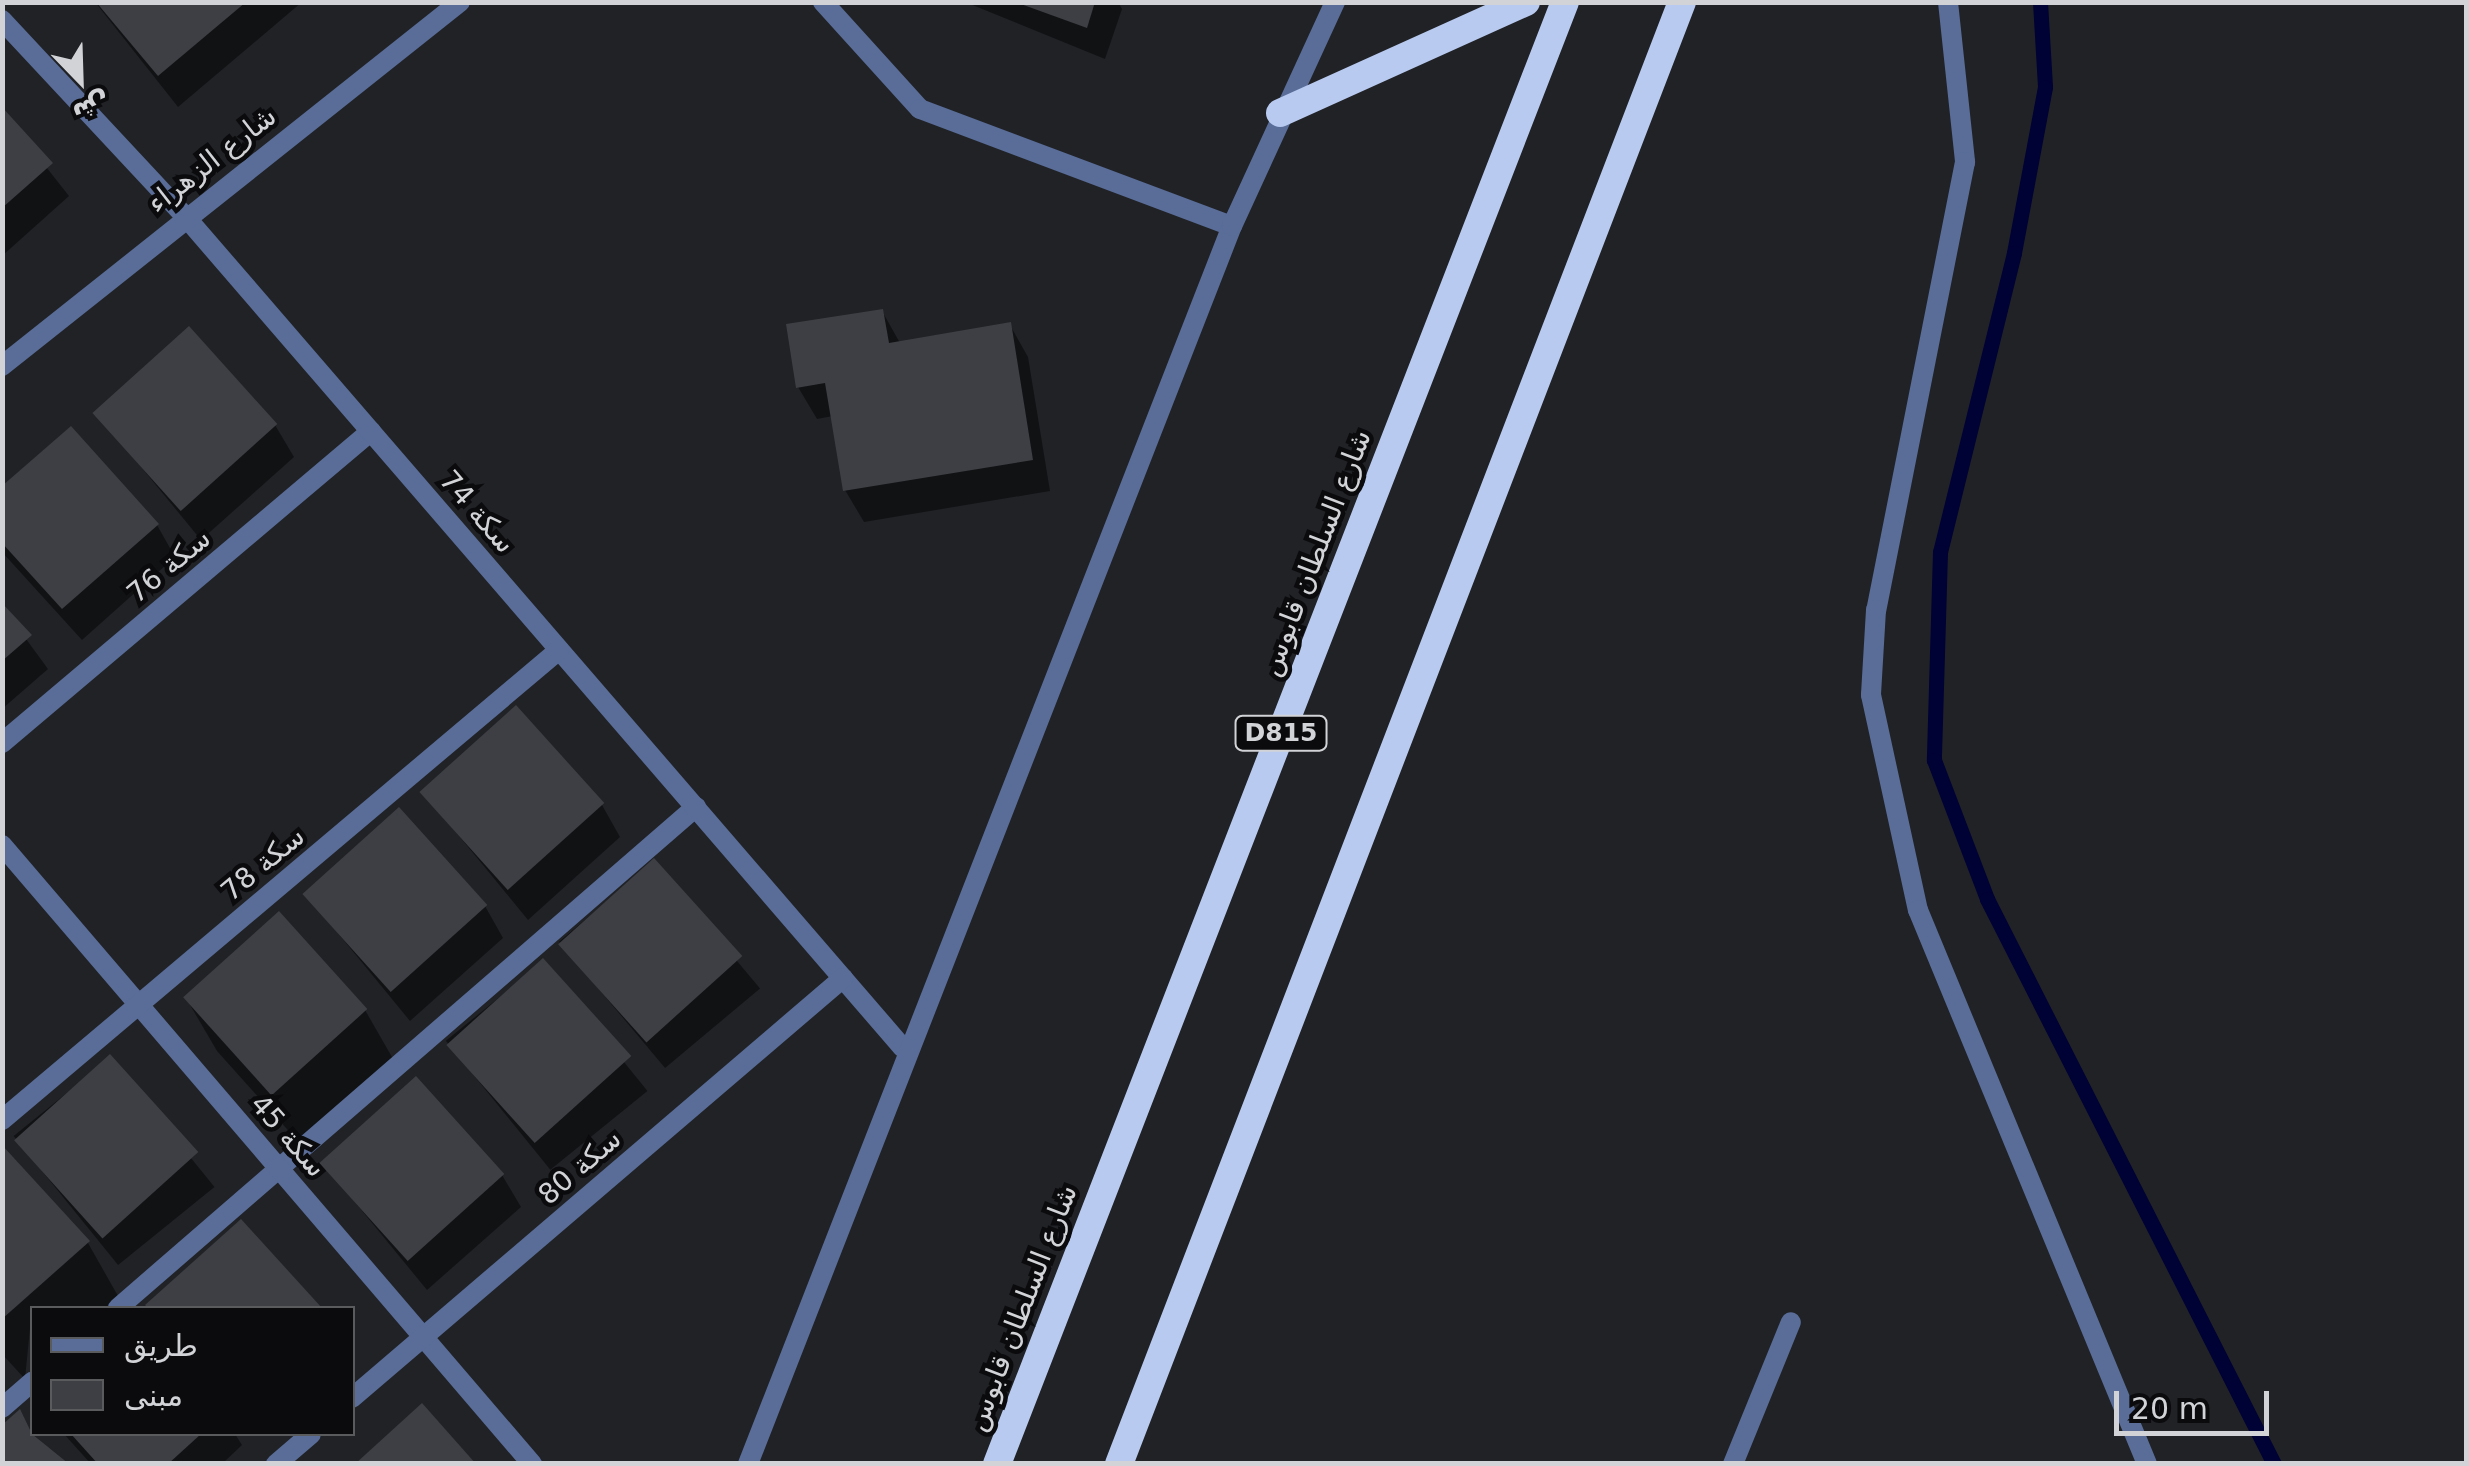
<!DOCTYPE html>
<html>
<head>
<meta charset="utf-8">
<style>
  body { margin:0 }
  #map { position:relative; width:2469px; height:1466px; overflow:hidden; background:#202226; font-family:"DejaVu Sans",Vazirmatn,sans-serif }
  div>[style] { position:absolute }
  .shadow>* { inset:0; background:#0007; transform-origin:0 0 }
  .stream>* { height:15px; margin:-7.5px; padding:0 7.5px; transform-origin:7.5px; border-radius:7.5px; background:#000135 }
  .building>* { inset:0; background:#3d3f44; transform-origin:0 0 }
  .service>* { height:20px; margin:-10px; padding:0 10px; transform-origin:10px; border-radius:10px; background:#596d98 }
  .minor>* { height:20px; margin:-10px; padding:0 10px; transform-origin:10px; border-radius:10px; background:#596d98 }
  .tertiary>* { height:20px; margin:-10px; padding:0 10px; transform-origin:10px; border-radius:10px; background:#596d98 }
  .trunk>* { height:28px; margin:-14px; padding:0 14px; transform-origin:14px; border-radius:14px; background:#b8caf0 }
  span { translate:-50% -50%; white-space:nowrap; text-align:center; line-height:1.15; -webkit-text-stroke:9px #0b0b0d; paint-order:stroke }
  .shield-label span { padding:2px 8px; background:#0b0b0d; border:2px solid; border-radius:8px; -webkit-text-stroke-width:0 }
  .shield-label { font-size:25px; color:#d1d3d6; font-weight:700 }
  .street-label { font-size:28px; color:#d1d3d6 }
  .frame { position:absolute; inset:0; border:5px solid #d1d3d6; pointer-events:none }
  .legend { position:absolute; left:30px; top:1306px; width:325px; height:130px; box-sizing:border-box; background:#0b0b0d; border:2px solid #5a5b5d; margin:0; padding:12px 18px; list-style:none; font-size:30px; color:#d1d3d6 }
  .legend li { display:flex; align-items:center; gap:20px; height:50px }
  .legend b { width:50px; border:2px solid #5a5b5d }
  .north { position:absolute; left:30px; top:30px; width:100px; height:100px; -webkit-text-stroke:8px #0b0b0d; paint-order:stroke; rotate:157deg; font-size:28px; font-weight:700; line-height:40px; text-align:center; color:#d1d3d6 }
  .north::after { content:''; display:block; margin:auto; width:35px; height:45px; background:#d1d3d6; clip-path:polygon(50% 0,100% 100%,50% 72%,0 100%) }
  .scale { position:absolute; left:2114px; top:1391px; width:155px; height:45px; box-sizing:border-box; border:5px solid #d1d3d6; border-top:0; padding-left:12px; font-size:30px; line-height:35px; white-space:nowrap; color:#d1d3d6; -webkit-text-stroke:8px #0b0b0d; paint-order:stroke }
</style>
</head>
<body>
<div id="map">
  <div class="shadow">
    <div style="clip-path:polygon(95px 2px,302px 2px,178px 107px)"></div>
    <div style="clip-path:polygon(965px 2px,1118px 2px,1122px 9px,1105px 59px)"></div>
    <div style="clip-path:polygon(2px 111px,69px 196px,2px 256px)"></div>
    <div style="clip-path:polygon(882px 311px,900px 343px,1010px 325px,1028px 357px,1050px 491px,864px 522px,845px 490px,833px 416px,817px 419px,798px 387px)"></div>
    <div style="clip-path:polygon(96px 412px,275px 425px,294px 457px,201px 540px)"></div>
    <div style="clip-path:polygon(2px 489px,157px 525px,175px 557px,82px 640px,2px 552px)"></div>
    <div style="clip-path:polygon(2px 606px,48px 669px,2px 709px)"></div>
    <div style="clip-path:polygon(423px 792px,602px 805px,620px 837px,528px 920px)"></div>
    <div style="left:654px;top:862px;width:165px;height:124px;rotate:50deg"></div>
    <div style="clip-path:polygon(305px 893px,485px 906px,503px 938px,410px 1021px)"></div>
    <div style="left:543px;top:962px;width:166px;height:125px;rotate:51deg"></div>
    <div style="clip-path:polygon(186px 998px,365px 1010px,396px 1064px,303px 1147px,217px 1051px)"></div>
    <div style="left:110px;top:1058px;width:166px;height:124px;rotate:51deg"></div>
    <div style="clip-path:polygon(2px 1149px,88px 1243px,118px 1296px,105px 1308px,32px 1308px,25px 1379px,2px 1354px)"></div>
    <div style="clip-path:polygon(322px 1162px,502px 1175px,521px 1207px,427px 1290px)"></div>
    <div style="clip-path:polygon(241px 1223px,318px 1308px,149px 1308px,148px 1306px)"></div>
    <div style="clip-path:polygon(20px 1413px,32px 1434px,65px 1464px,2px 1464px)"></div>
    <div style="clip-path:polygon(64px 1434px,235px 1434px,242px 1445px,222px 1464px,91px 1464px)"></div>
  </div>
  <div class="stream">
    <div style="left:2040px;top:2px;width:85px;rotate:86.6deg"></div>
    <div style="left:2045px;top:87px;width:169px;rotate:100.6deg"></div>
    <div style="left:2014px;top:253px;width:308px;rotate:103.9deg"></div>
    <div style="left:1940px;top:552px;width:208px;rotate:91.7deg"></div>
    <div style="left:1934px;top:760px;width:149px;rotate:69.1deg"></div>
    <div style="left:1987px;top:899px;width:634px;rotate:63.07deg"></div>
  </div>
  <div class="building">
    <div style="clip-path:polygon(96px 2px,246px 2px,158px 76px)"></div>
    <div style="clip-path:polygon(1015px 2px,1095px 2px,1087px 28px)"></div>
    <div style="clip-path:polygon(2px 107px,53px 163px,2px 208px)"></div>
    <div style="clip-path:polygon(883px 309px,889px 343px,1011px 322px,1033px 460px,843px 491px,825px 383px,796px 388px,786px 324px)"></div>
    <div style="left:189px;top:326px;width:132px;height:130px;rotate:48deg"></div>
    <div style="clip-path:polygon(71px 426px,159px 524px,62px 609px,2px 543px,2px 486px)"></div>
    <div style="clip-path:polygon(2px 603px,32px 635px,2px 661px)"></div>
    <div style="left:516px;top:705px;width:132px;height:130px;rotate:48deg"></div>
    <div style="left:399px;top:807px;width:132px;height:130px;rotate:48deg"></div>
    <div style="left:654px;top:858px;width:132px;height:129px;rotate:48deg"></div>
    <div style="left:279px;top:911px;width:132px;height:129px;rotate:48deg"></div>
    <div style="left:543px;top:958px;width:132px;height:130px;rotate:48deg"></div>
    <div style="left:110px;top:1054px;width:132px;height:129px;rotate:48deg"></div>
    <div style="left:416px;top:1076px;width:132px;height:130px;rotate:48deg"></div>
    <div style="clip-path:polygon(2px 1145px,90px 1241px,2px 1319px)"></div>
    <div style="clip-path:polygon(241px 1219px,322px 1308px,148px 1308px,145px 1305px)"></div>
    <div style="clip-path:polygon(422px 1403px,476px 1464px,355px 1464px)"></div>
    <div style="clip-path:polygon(20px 1409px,32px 1434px,69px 1464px,2px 1464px,2px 1425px)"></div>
    <div style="clip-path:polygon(71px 1434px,201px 1434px,168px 1464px,98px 1464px)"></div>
  </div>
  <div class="service">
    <div style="left:2px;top:743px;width:483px;rotate:-40.2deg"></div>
    <div style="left:118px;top:1308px;width:765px;rotate:-40.92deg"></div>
    <div style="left:2px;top:1408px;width:40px;rotate:-41deg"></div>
    <div style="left:1733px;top:1464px;width:153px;rotate:-67.8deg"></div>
  </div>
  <div class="minor">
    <div style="left:823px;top:2px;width:144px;rotate:47.8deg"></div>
    <div style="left:920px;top:109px;width:333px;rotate:20.6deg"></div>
    <div style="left:2px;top:20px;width:267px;rotate:47deg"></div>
    <div style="left:184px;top:215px;width:1100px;rotate:49.2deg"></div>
    <div style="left:2px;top:845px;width:815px;rotate:49.43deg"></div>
    <div style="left:2px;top:1120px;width:729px;rotate:-40.16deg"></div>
    <div style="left:352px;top:1398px;width:646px;rotate:-40.54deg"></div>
    <div style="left:276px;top:1464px;width:46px;rotate:-40.6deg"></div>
  </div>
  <div class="tertiary">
    <div style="left:1948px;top:2px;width:161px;rotate:83.9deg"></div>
    <div style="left:1965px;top:162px;width:457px;rotate:101.2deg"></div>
    <div style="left:1876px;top:610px;width:85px;rotate:93.4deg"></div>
    <div style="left:1871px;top:695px;width:220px;rotate:77.7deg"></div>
    <div style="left:1918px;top:910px;width:599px;rotate:67.54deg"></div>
    <div style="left:2px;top:366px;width:585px;rotate:-38.48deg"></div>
    <div style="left:748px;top:1464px;width:1329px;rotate:-68.65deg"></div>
    <div style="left:1232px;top:226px;width:247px;rotate:-65.3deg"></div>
  </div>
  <div class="trunk">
    <div style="left:1280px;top:113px;width:270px;rotate:-24.3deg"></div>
    <div style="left:997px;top:1464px;width:1568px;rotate:-68.77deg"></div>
    <div style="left:1119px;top:1464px;width:1567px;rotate:-68.94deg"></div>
  </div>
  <div class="shield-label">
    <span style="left:1281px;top:733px">D815</span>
  </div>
  <div class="street-label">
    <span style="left:212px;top:160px;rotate:-38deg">شارع الزهراء</span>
    <span style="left:477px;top:512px;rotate:49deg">سكة 74</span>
    <span style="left:1316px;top:553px;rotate:-69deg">شارع السلطان قابوس</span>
    <span style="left:169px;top:566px;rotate:-40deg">سكة 76</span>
    <span style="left:263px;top:864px;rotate:-40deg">سكة 78</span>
    <span style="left:288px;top:1136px;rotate:49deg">سكة 45</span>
    <span style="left:580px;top:1167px;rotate:-41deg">سكة 80</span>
    <span style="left:1022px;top:1308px;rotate:-69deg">شارع السلطان قابوس</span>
  </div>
  <div class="frame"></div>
  <ul class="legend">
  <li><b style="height:12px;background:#596d98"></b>طريق</li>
  <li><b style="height:28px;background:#3d3f44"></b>مبنى</li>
  </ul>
  <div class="north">ش</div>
  <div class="scale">20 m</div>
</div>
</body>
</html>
